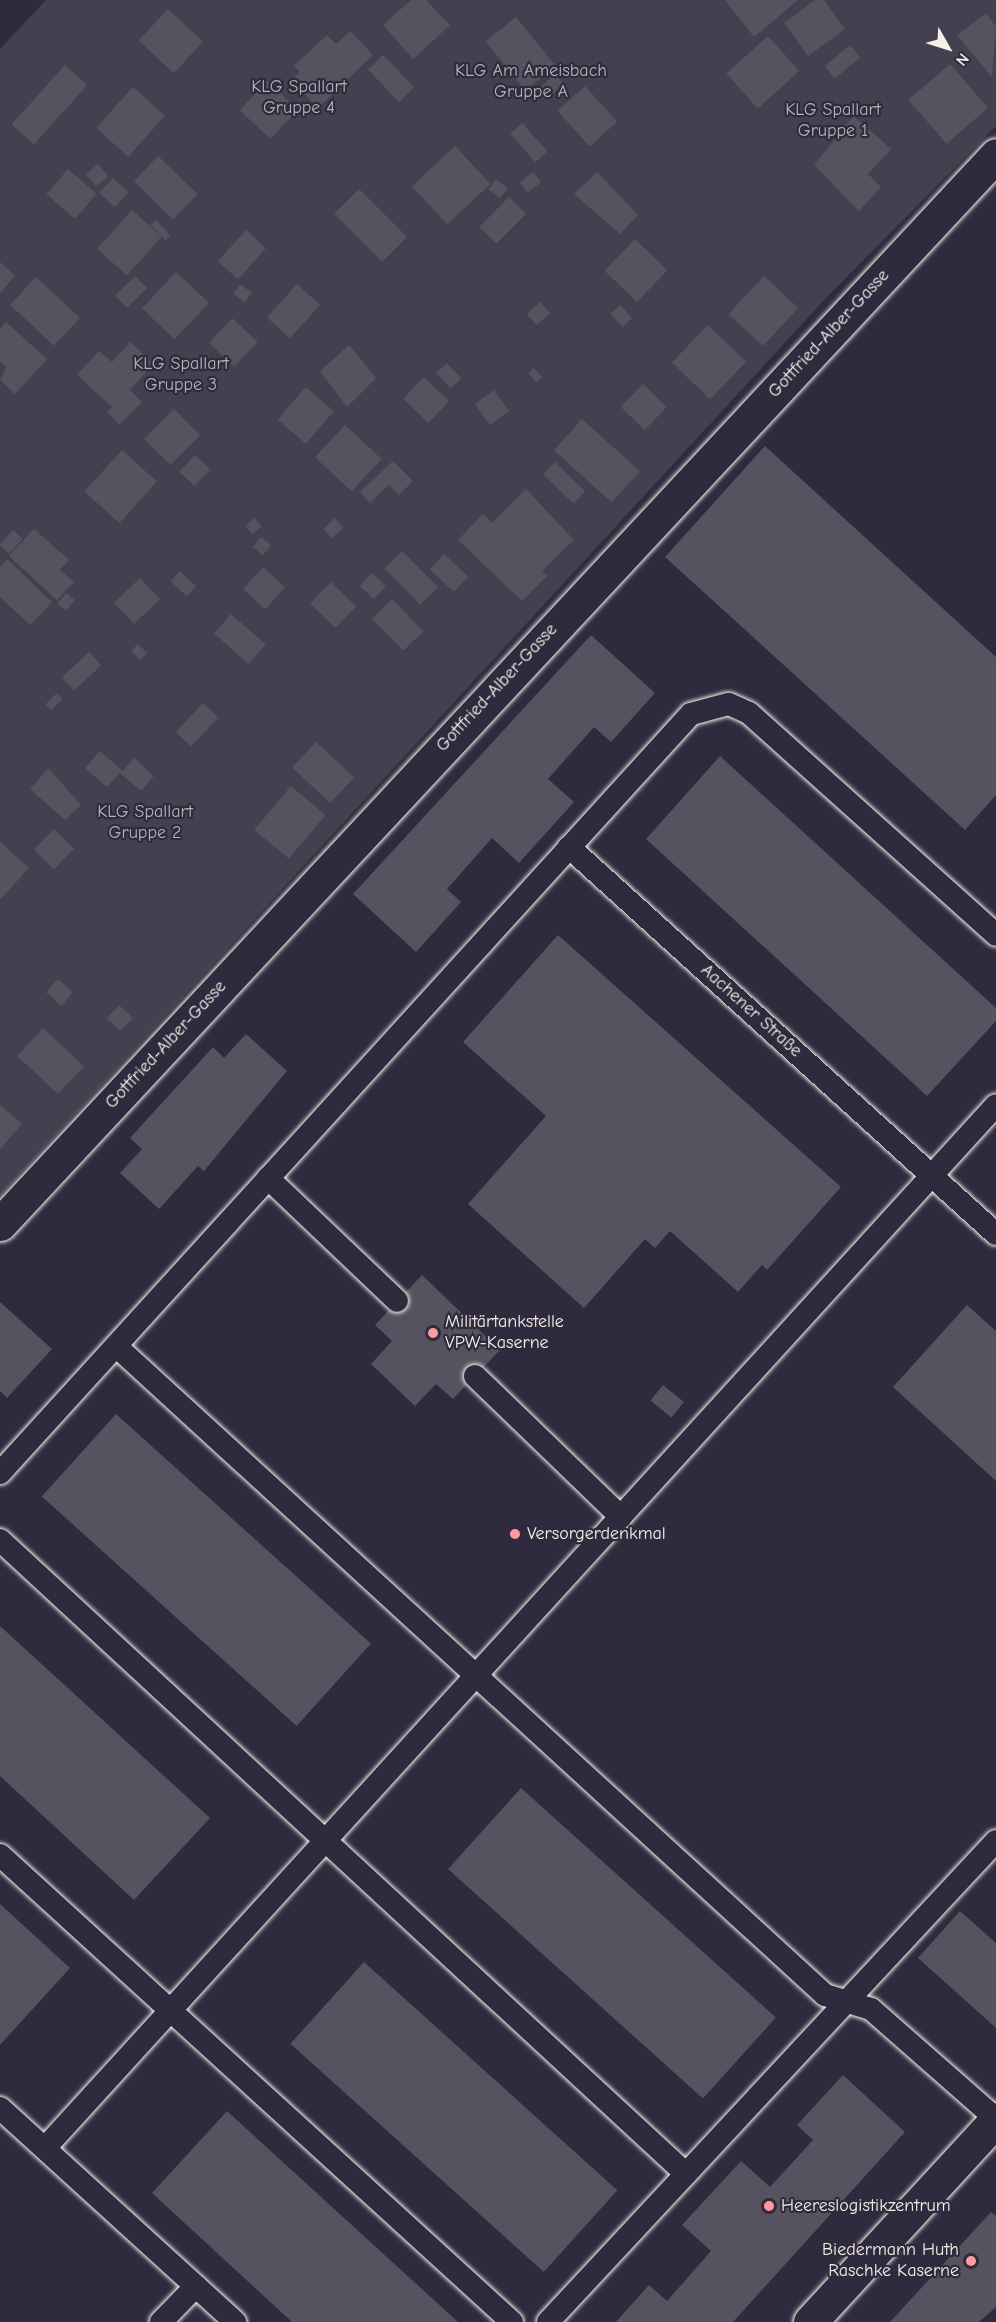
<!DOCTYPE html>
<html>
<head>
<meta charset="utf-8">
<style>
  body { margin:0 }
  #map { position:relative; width:996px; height:2322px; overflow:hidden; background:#2f2a3d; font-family:"Comic Neue",sans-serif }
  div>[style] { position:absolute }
  .green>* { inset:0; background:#454050 }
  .building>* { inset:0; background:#56525f; transform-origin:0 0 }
  .roads { filter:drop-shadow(0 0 2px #f4f1e8) drop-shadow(0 0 2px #f4f1e8) }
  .service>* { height:22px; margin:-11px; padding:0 11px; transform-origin:11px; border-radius:11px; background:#2f2a3d }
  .minor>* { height:33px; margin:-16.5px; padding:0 16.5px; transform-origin:16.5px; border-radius:16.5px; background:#2f2a3d }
  .tertiary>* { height:33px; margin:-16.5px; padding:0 16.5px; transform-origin:16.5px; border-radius:16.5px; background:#2f2a3d }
  .dots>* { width:16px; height:16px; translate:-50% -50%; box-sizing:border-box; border:3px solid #2f2a3d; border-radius:50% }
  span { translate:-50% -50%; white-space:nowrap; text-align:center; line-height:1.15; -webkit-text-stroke:4.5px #2f2a3d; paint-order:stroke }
  .park-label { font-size:18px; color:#b7b3b3 }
  .street-label { font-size:18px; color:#f4f1e8 }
  .poi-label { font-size:18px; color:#f4f1e8 }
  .left { translate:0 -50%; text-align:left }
  .right { translate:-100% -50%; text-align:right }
  .north { position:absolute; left:918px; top:18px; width:60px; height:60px; -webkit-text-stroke:4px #2f2a3d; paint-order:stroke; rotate:129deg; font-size:16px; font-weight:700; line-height:24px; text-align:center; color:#f4f1e8 }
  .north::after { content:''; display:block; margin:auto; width:21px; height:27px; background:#f4f1e8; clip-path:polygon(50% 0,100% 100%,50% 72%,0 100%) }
</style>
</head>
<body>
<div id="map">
  <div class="green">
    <div style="clip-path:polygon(46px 0,996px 0,996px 126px,826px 298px,0 1196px,0 49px)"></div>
  </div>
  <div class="building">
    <div style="clip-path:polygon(411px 0,426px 0,450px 25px,413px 59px,383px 25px)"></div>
    <div style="clip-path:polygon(725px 0,798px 0,754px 37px)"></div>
    <div style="clip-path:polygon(815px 0,824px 0,845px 29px,808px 56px,784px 23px)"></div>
    <div style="left:168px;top:9px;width:48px;height:43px;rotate:43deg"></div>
    <div style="clip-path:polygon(986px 13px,996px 27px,992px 77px,957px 35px)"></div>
    <div style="left:516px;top:17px;width:63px;height:39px;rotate:51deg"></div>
    <div style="clip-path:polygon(350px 31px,373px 55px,318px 108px,291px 80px,300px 72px,294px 66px,327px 35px,336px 44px)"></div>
    <div style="left:768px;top:36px;width:47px;height:56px;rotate:48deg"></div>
    <div style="left:850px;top:45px;width:16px;height:33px;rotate:50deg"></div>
    <div style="left:383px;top:55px;width:45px;height:21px;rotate:46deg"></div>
    <div style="left:950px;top:64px;width:58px;height:55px;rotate:49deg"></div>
    <div style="left:65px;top:65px;width:30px;height:80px;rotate:42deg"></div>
    <div style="left:554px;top:74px;width:13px;height:19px;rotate:45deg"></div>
    <div style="left:267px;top:81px;width:42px;height:40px;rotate:43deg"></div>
    <div style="left:585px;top:86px;width:48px;height:37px;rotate:48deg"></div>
    <div style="left:133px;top:87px;width:43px;height:55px;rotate:42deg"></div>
    <div style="clip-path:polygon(854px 116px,891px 149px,868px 174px,881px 187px,859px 211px,814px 165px)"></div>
    <div style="left:522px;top:123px;width:38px;height:16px;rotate:48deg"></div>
    <div style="left:455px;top:146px;width:52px;height:59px;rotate:47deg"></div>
    <div style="left:158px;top:156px;width:55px;height:35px;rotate:44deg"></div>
    <div style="left:98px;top:164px;width:16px;height:16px;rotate:50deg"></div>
    <div style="left:68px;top:169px;width:38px;height:33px;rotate:41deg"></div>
    <div style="left:533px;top:172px;width:13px;height:17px;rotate:51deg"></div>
    <div style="clip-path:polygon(597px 172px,638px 215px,620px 234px,574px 194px)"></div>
    <div style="left:113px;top:178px;width:21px;height:20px;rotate:43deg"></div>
    <div style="left:496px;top:179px;width:15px;height:13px;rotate:37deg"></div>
    <div style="left:359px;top:189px;width:68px;height:35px;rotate:45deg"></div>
    <div style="left:509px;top:197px;width:24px;height:42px;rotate:45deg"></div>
    <div style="left:132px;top:210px;width:40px;height:52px;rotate:42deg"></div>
    <div style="left:156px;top:220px;width:21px;height:7px;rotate:47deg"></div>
    <div style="left:246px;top:230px;width:27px;height:42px;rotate:42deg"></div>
    <div style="left:635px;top:239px;width:45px;height:44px;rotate:44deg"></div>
    <div style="clip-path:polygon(0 262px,15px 276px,0 293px)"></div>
    <div style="left:176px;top:272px;width:45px;height:50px;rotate:43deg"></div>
    <div style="left:135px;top:276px;width:17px;height:28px;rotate:45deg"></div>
    <div style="left:764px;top:276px;width:47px;height:52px;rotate:43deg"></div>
    <div style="left:36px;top:277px;width:60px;height:38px;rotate:43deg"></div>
    <div style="left:240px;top:284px;width:15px;height:12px;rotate:37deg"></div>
    <div style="left:297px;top:284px;width:31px;height:45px;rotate:42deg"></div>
    <div style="left:540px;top:302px;width:15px;height:18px;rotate:48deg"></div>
    <div style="left:620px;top:305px;width:18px;height:13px;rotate:47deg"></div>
    <div style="left:232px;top:318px;width:35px;height:34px;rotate:43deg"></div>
    <div style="clip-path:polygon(6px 322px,47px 359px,15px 394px,0 380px,6px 367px,0 362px,0 329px)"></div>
    <div style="left:708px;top:325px;width:53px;height:52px;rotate:44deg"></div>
    <div style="clip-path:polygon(130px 342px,154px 364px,130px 390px,142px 402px,119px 425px,107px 412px,112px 407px,77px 375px,99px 351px,112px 362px)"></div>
    <div style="clip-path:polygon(349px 345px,376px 378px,347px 407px,320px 371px)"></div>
    <div style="left:447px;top:363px;width:21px;height:15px;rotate:47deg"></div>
    <div style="left:534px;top:368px;width:12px;height:8px;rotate:48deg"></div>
    <div style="left:424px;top:377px;width:35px;height:30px;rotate:44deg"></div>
    <div style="left:643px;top:384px;width:33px;height:32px;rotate:44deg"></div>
    <div style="left:306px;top:387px;width:37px;height:43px;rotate:41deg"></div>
    <div style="left:494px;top:390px;width:26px;height:24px;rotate:54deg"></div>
    <div style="left:174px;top:409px;width:37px;height:42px;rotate:45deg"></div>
    <div style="left:582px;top:419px;width:78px;height:42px;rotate:42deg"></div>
    <div style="left:345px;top:425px;width:50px;height:44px;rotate:43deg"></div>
    <div style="clip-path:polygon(765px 446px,996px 657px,996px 795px,965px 830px,665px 557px)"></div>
    <div style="left:122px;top:450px;width:47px;height:56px;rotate:42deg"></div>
    <div style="left:195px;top:455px;width:21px;height:23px;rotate:43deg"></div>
    <div style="clip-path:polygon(393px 461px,413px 481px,399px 495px,389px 485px,370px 503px,360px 492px)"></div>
    <div style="left:555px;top:462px;width:42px;height:17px;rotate:44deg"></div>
    <div style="clip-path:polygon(526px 489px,574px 540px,542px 571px,547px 576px,522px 601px,458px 540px,483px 514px,492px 523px)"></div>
    <div style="left:255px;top:518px;width:11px;height:12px;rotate:52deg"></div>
    <div style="left:335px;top:518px;width:13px;height:16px;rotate:48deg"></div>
    <div style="clip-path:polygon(34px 529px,69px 560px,60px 570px,74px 582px,57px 600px,9px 556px)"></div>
    <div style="left:13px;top:530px;width:13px;height:20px;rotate:42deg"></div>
    <div style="left:261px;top:537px;width:13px;height:13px;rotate:39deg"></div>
    <div style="left:402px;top:551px;width:51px;height:25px;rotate:45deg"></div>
    <div style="left:444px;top:554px;width:33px;height:21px;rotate:43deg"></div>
    <div style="clip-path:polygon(7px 559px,52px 602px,30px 625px,0 597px,0 567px)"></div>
    <div style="left:263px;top:567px;width:30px;height:30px;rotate:42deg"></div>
    <div style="left:180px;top:571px;width:22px;height:14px;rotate:43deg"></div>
    <div style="left:372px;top:573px;width:19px;height:18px;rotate:43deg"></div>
    <div style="left:140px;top:578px;width:29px;height:36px;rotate:46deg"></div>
    <div style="left:331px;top:582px;width:35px;height:30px;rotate:44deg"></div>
    <div style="left:66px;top:593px;width:11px;height:14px;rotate:38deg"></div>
    <div style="left:392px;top:599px;width:45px;height:28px;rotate:46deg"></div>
    <div style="left:231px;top:614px;width:46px;height:26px;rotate:41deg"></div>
    <div style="clip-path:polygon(591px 635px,655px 693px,611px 742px,594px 727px,548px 779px,574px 802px,519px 863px,492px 838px,447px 889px,461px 902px,416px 952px,353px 894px)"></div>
    <div style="left:138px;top:644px;width:13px;height:10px;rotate:45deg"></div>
    <div style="left:89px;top:652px;width:18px;height:37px;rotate:47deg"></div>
    <div style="left:57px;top:693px;width:8px;height:16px;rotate:45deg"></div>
    <div style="left:203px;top:703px;width:21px;height:40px;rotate:43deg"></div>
    <div style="left:316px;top:742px;width:52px;height:35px;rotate:43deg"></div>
    <div style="clip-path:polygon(100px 751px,123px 771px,134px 758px,154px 776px,141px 791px,120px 773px,107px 787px,85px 768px)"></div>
    <div style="clip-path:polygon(720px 756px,996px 1008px,996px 1021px,927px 1096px,646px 839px)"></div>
    <div style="clip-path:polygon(48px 768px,81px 805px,65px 820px,30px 789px)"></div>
    <div style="left:291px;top:786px;width:45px;height:57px;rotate:40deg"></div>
    <div style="left:54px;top:829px;width:28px;height:29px;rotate:44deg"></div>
    <div style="clip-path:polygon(0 842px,29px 868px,0 900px)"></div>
    <div style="clip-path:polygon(558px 935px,841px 1187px,767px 1270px,762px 1265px,738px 1292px,670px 1231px,655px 1248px,645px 1239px,584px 1308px,468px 1204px,546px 1116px,463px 1042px)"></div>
    <div style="left:58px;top:979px;width:20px;height:18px;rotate:41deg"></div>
    <div style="left:119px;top:1005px;width:19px;height:18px;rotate:43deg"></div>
    <div style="left:43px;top:1028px;width:56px;height:38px;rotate:43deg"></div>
    <div style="clip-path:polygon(246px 1034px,287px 1071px,204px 1171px,198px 1166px,159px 1209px,120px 1173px,142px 1149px,130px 1138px,213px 1047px,224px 1058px)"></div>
    <div style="clip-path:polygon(0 1105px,22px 1124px,0 1149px)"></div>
    <div style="clip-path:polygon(422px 1275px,500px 1350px,453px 1399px,436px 1384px,415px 1406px,371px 1364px,392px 1341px,375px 1325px)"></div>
    <div style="clip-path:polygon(0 1302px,52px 1349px,7px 1398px,0 1391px)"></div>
    <div style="clip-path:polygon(967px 1305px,996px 1331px,996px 1481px,893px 1387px)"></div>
    <div style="left:663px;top:1385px;width:27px;height:20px;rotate:39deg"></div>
    <div style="left:116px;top:1414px;width:343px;height:111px;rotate:42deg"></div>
    <div style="clip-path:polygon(0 1626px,210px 1818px,134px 1900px,0 1776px)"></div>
    <div style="left:521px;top:1788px;width:343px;height:109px;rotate:42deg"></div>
    <div style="clip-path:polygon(0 1904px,70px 1968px,0 2045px)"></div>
    <div style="clip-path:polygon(960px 1911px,996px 1943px,996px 2028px,918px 1958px)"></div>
    <div style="left:364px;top:1962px;width:341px;height:110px;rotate:42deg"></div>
    <div style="clip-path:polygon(843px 2075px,905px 2132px,733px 2322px,616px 2322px,649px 2285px,667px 2301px,711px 2251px,682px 2225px,741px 2161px,770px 2187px,813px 2140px,797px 2125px)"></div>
    <div style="clip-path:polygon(227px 2111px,458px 2322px,292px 2322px,152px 2193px)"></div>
    <div style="clip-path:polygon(991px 2212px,996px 2216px,996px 2307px,979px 2322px,890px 2322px)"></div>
  </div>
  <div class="roads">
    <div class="service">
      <div style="left:569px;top:847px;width:576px;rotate:42.19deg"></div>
      <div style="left:268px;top:1178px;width:178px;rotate:43.6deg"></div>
      <div style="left:116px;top:1346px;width:961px;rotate:42.47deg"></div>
      <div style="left:825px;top:1995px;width:48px;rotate:16.9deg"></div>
      <div style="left:871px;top:2009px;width:167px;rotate:41.3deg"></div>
      <div style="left:475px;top:1376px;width:203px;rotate:44deg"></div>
      <div style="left:0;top:1473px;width:1026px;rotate:-47.69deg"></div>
      <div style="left:691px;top:714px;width:39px;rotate:-15deg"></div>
      <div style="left:729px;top:704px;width:22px;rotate:24deg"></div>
      <div style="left:749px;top:713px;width:332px;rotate:41.9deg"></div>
      <div style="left:0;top:1540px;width:934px;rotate:42.74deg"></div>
      <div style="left:0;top:1855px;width:693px;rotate:42.37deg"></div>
      <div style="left:0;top:2108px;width:318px;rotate:42.3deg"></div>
      <div style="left:45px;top:2148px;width:1411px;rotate:-47.64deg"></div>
      <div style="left:161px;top:2322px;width:50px;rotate:-45.8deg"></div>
      <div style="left:548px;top:2322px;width:657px;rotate:-47.03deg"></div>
    </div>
    <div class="minor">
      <div style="left:0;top:1224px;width:1461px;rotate:-47.02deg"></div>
    </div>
    <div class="tertiary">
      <div style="left:810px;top:2322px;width:275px;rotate:-47.4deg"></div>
    </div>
  </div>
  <div class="dots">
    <div style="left:433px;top:1333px;background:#ff9aa2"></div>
    <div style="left:515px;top:1534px;background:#ff9aa2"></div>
    <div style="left:769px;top:2206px;background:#ff9aa2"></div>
    <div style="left:971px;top:2261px;background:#ff9aa2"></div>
  </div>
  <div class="park-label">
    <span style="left:531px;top:82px">KLG Am Ameisbach<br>Gruppe A</span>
    <span style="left:299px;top:98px">KLG Spallart<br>Gruppe 4</span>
    <span style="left:833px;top:121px">KLG Spallart<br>Gruppe 1</span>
    <span style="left:181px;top:375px">KLG Spallart<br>Gruppe 3</span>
    <span style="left:145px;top:823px">KLG Spallart<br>Gruppe 2</span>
  </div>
  <div class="street-label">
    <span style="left:829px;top:334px;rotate:-47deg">Gottfried-Alber-Gasse</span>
    <span style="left:497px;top:688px;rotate:-47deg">Gottfried-Alber-Gasse</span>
    <span style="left:751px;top:1011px;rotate:42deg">Aachener Straße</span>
    <span style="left:166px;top:1045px;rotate:-47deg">Gottfried-Alber-Gasse</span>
  </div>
  <div class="poi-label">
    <span class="left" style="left:445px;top:1333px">Militärtankstelle<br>VPW-Kaserne</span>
    <span class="left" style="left:527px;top:1534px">Versorgerdenkmal</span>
    <span class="left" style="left:781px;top:2206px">Heereslogistikzentrum</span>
    <span class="right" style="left:959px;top:2261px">Biedermann Huth<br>Raschke Kaserne</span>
  </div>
  <div class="north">N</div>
</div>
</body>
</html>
